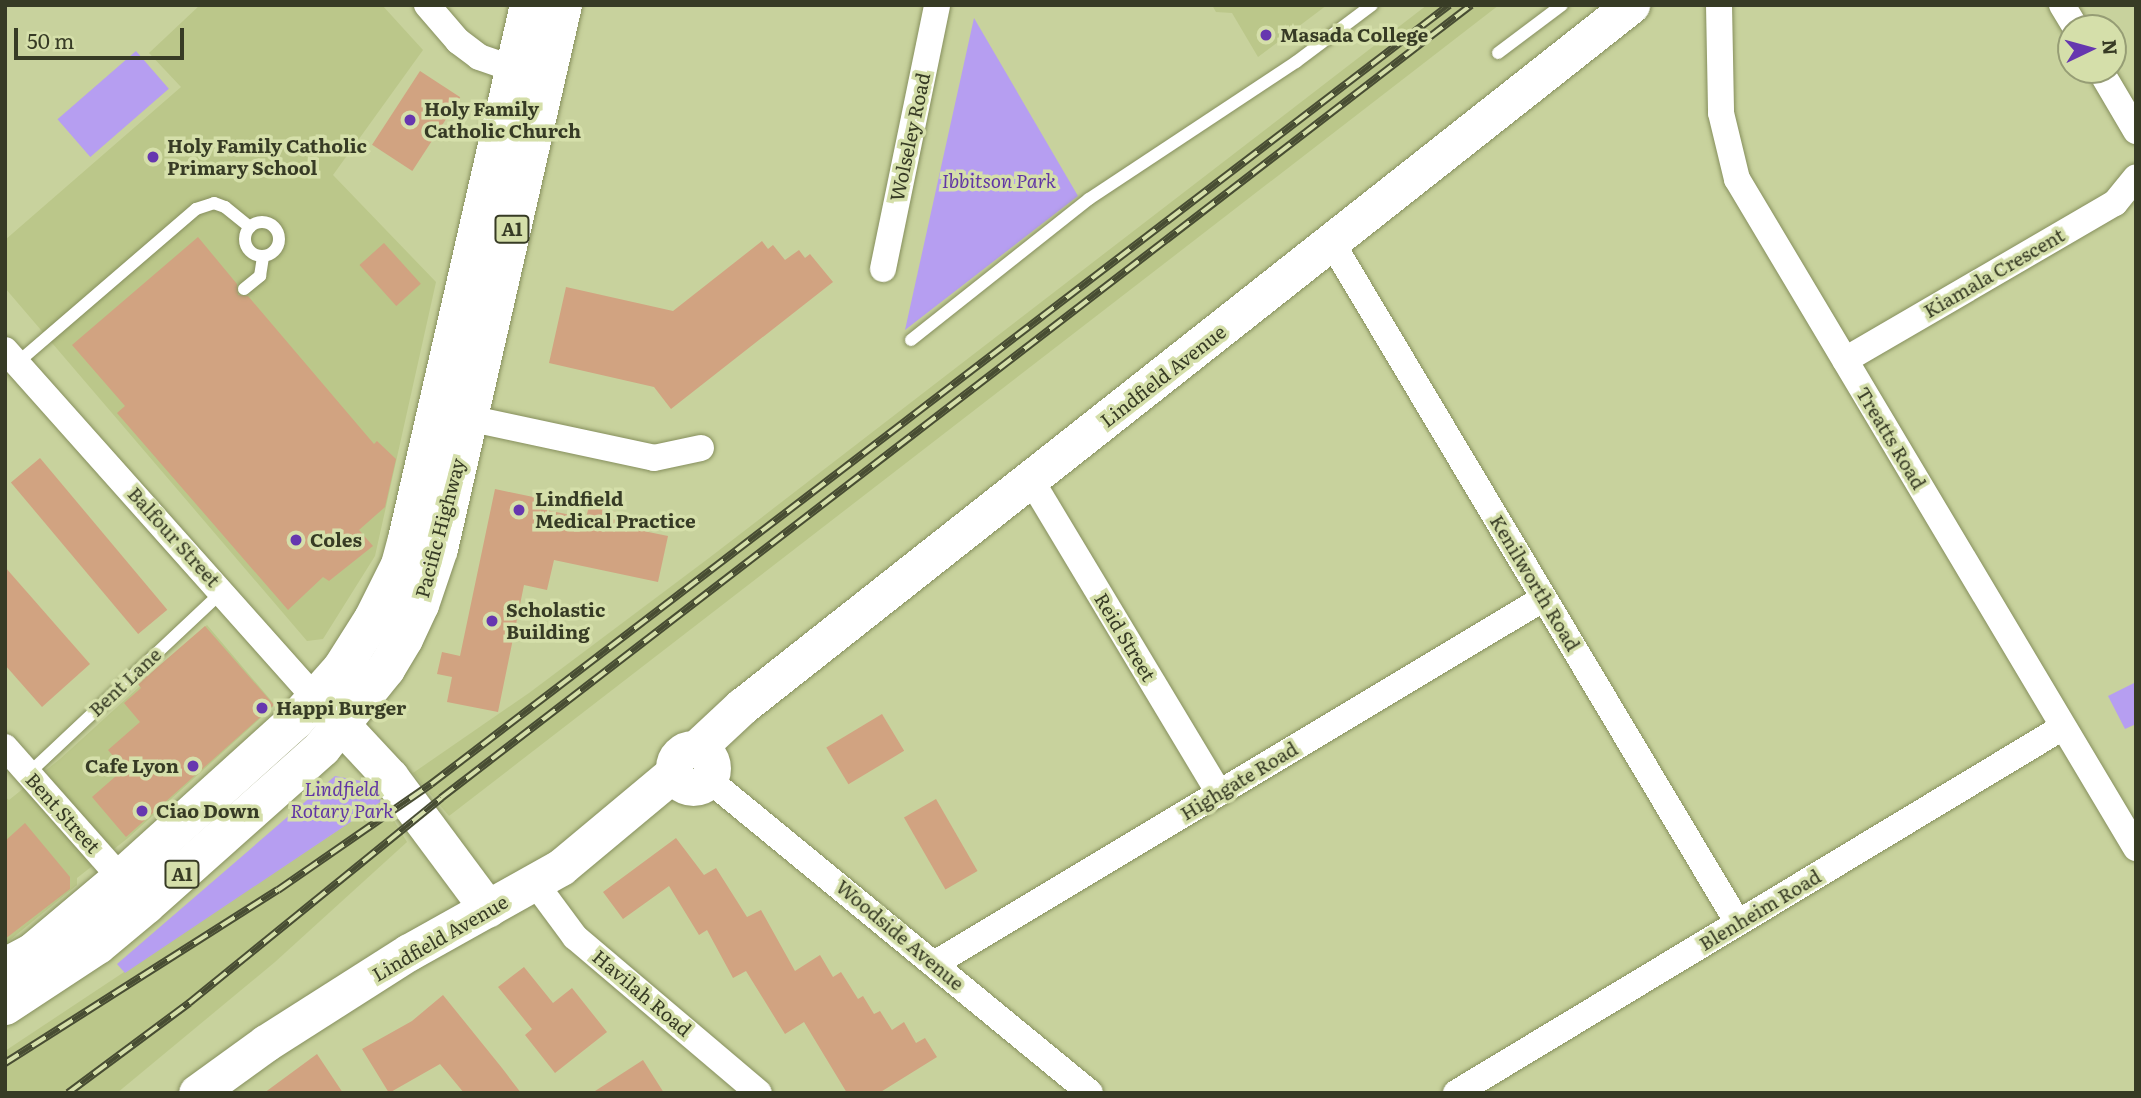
<!DOCTYPE html>
<html>
<head>
<meta charset="utf-8">
<style>
  body { margin:0 }
  #map { position:relative; width:2141px; height:1098px; overflow:hidden; background:#c8d29d; font-family:Literata,serif }
  div>[style] { position:absolute }
  .built>* { inset:0; background:#bbc78a }
  .green>* { inset:0; background:#b69ef1; transform-origin:0 0 }
  .building>* { inset:0; background:#d1a381; transform-origin:0 0 }
  .roads { filter:drop-shadow(0 0 2px #868f5d) drop-shadow(0 0 2px #868f5d) }
  .lane>* { height:12px; margin:-6px; padding:0 6px; transform-origin:6px; border-radius:6px; background:#fff }
  .lane>.ring { margin:-6px; padding:0; box-sizing:content-box; background:none; border:12px solid #fff; border-radius:50% }
  .street>* { height:26px; margin:-13px; padding:0 13px; transform-origin:13px; border-radius:13px; background:#fff }
  .secondary>* { height:37px; margin:-18.5px; padding:0 18.5px; transform-origin:18.5px; border-radius:18.5px; background:#fff }
  .secondary>.ring { margin:-18.5px; padding:0; box-sizing:content-box; background:none; border:37px solid #fff; border-radius:50% }
  .highway>* { height:38px; margin:-19px; padding:0 19px; transform-origin:19px; border-radius:19px; background:#fff }
  .rail>* { height:8px; margin-top:-4px; transform-origin:0; background:repeating-linear-gradient(90deg,#d5dfaa 0 16px,#484d33 0 32px); box-sizing:border-box; border-block:2px solid #484d33 }
  .dots>* { width:19px; height:19px; translate:-50% -50%; box-sizing:border-box; border:4px solid #d5dfaa; border-radius:50% }
  span { translate:-50% -50%; white-space:nowrap; text-align:center; line-height:1.15; -webkit-text-stroke:7px #d5dfaa; paint-order:stroke }
  .shield-label span { padding:2px 5px; background:#d5dfaa; border:2px solid; border-radius:5px; -webkit-text-stroke-width:0 }
  .shield-label { font-size:18px; color:#373b25; font-weight:700 }
  .poi-label { font-size:19px; color:#373b25; font-weight:700 }
  .left { translate:0 -50%; text-align:left }
  .right { translate:-100% -50%; text-align:right }
  .street-label { font-size:19px; color:#373b25 }
  .park-label { font-size:19px; color:#6136a5; font-style:italic }
  .frame { position:absolute; inset:0; border:7px solid #373b25; pointer-events:none }
  .north { position:absolute; left:2057px; top:14px; width:70px; height:70px; box-sizing:border-box; background:#d5dfaa; border:2px solid #969d75; border-radius:50%; rotate:85deg; font-size:19px; font-weight:700; line-height:28px; text-align:center; color:#373b25 }
  .north::after { content:''; display:block; margin:auto; width:24px; height:32px; background:#6637af; clip-path:polygon(50% 0,100% 100%,50% 72%,0 100%) }
  .scale { position:absolute; left:14px; top:28px; width:170px; height:32px; box-sizing:border-box; border:4px solid #373b25; border-top:0; padding-left:9px; font-size:21px; line-height:24px; white-space:nowrap; color:#373b25; -webkit-text-stroke:5px #d5dfaa; paint-order:stroke }
</style>
</head>
<body>
<div id="map">
  <div class="built">
    <div style="clip-path:polygon(200px 5px,382px 5px,423px 50px,333px 175px,436px 282px,375px 556px,323px 639px,307px 641px,5px 288px,5px 240px,181px 87px,149px 53px)"></div>
    <div style="clip-path:polygon(1212px 5px,1327px 5px,1258px 57px,1232px 13px,1216px 12px)"></div>
    <div style="clip-path:polygon(1427px 5px,1499px 5px,449px 816px,413px 773px,529px 693px,709px 558px)"></div>
    <div style="clip-path:polygon(207px 625px,275px 705px,128px 838px,77px 878px,77px 885px,5px 944px,5px 797px,9px 800px,60px 759px)"></div>
    <div style="clip-path:polygon(382px 801px,407px 842px,275px 962px,117px 1093px,5px 1093px,5px 1051px)"></div>
  </div>
  <div class="green">
    <div style="clip-path:polygon(974px 18px,1078px 196px,905px 330px)"></div>
    <div style="left:136px;top:51px;width:50px;height:104px;rotate:49deg"></div>
    <div style="clip-path:polygon(2136px 682px,2136px 724px,2125px 729px,2108px 696px)"></div>
    <div style="clip-path:polygon(335px 776px,366px 782px,382px 801px,125px 973px,117px 964px)"></div>
  </div>
  <div class="building">
    <div style="left:420px;top:71px;width:48px;height:88px;rotate:33deg"></div>
    <div style="clip-path:polygon(198px 237px,237px 284px,238px 295px,248px 296px,374px 444px,377px 441px,396px 459px,385px 507px,359px 530px,373px 546px,329px 581px,323px 577px,288px 610px,117px 413px,125px 406px,72px 345px)"></div>
    <div style="clip-path:polygon(762px 241px,768px 249px,773px 245px,785px 260px,799px 250px,805px 258px,810px 254px,833px 282px,671px 409px,654px 387px,549px 363px,566px 287px,673px 311px)"></div>
    <div style="left:384px;top:243px;width:55px;height:33px;rotate:48deg"></div>
    <div style="left:40px;top:458px;width:198px;height:38px;rotate:50deg"></div>
    <div style="clip-path:polygon(495px 489px,543px 499px,541px 509px,586px 518px,589px 506px,617px 512px,614px 525px,668px 536px,658px 582px,554px 560px,547px 590px,524px 585px,498px 712px,447px 702px,452px 677px,437px 674px,442px 652px,460px 656px)"></div>
    <div style="clip-path:polygon(5px 567px,90px 664px,42px 707px,5px 665px)"></div>
    <div style="clip-path:polygon(205px 626px,274px 705px,126px 837px,92px 797px,124px 769px,108px 750px,140px 722px,124px 703px,141px 688px,138px 684px)"></div>
    <div style="left:882px;top:714px;width:43px;height:65px;rotate:59deg"></div>
    <div style="left:936px;top:799px;width:83px;height:37px;rotate:60deg"></div>
    <div style="clip-path:polygon(25px 823px,70px 877px,70px 889px,5px 939px,5px 841px)"></div>
    <div style="clip-path:polygon(676px 838px,704px 875px,716px 868px,747px 917px,761px 910px,795px 971px,820px 955px,833px 977px,841px 972px,858px 999px,863px 996px,874px 1014px,880px 1011px,892px 1030px,904px 1022px,916px 1043px,925px 1038px,937px 1057px,879px 1093px,847px 1093px,804px 1022px,785px 1034px,746px 971px,733px 978px,707px 930px,699px 935px,669px 886px,623px 919px,603px 892px)"></div>
    <div style="clip-path:polygon(524px 967px,553px 1003px,572px 988px,607px 1032px,555px 1073px,525px 1035px,532px 1029px,498px 987px)"></div>
    <div style="clip-path:polygon(443px 995px,502px 1068px,521px 1093px,464px 1093px,440px 1064px,389px 1093px,362px 1049px,412px 1021px)"></div>
    <div style="clip-path:polygon(317px 1054px,343px 1093px,264px 1093px)"></div>
    <div style="clip-path:polygon(643px 1060px,664px 1093px,592px 1093px)"></div>
  </div>
  <div class="roads">
    <div class="lane">
      <div style="left:1498px;top:53px;width:80px;rotate:-36.9deg"></div>
      <div class="ring" style="left:245px;top:222px;width:22px;height:22px"></div>
      <div style="left:244px;top:289px;width:21px;rotate:-39deg"></div>
      <div style="left:260px;top:276px;width:20px;rotate:-81deg"></div>
      <div style="left:911px;top:340px;width:227px;rotate:-38.4deg"></div>
      <div style="left:1089px;top:199px;width:248px;rotate:-33.5deg"></div>
      <div style="left:1296px;top:62px;width:95px;rotate:-36.9deg"></div>
      <div style="left:17px;top:363px;width:236px;rotate:-40.7deg"></div>
      <div style="left:196px;top:209px;width:19px;rotate:-18deg"></div>
      <div style="left:214px;top:203px;width:12px;rotate:20deg"></div>
      <div style="left:225px;top:207px;width:32px;rotate:39deg"></div>
      <div style="left:28px;top:774px;width:266px;rotate:-43.2deg"></div>
    </div>
    <div class="street">
      <div style="left:427px;top:5px;width:48px;rotate:49.3deg"></div>
      <div style="left:458px;top:41px;width:26px;rotate:37deg"></div>
      <div style="left:479px;top:57px;width:52px;rotate:19.1deg"></div>
      <div style="left:1719px;top:5px;width:108px;rotate:88.9deg"></div>
      <div style="left:1721px;top:113px;width:68px;rotate:76.4deg"></div>
      <div style="left:1737px;top:179px;width:779px;rotate:59.19deg"></div>
      <div style="left:2062px;top:5px;width:27px;rotate:59deg"></div>
      <div style="left:2100px;top:70px;width:71px;rotate:59.5deg"></div>
      <div style="left:1332px;top:243px;width:792px;rotate:59.16deg"></div>
      <div style="left:883px;top:269px;width:269px;rotate:-78.4deg"></div>
      <div style="left:5px;top:350px;width:466px;rotate:48.3deg"></div>
      <div style="left:1845px;top:360px;width:312px;rotate:-30.2deg"></div>
      <div style="left:2115px;top:203px;width:33px;rotate:-51deg"></div>
      <div style="left:468px;top:418px;width:190px;rotate:12.1deg"></div>
      <div style="left:654px;top:458px;width:48px;rotate:-12deg"></div>
      <div style="left:1031px;top:480px;width:365px;rotate:59deg"></div>
      <div style="left:5px;top:747px;width:175px;rotate:48.5deg"></div>
      <div style="left:708px;top:779px;width:494px;rotate:39.4deg"></div>
      <div style="left:535px;top:883px;width:67px;rotate:53.5deg"></div>
      <div style="left:575px;top:937px;width:241px;rotate:40.3deg"></div>
      <div style="left:934px;top:964px;width:711px;rotate:-30.96deg"></div>
      <div style="left:1456px;top:1093px;width:709px;rotate:-31.09deg"></div>
    </div>
    <div class="secondary">
      <div style="left:321px;top:703px;width:101px;rotate:47deg"></div>
      <div style="left:390px;top:777px;width:164px;rotate:53.4deg"></div>
      <div style="left:696px;top:749px;width:62px;rotate:-43deg"></div>
      <div style="left:741px;top:707px;width:1134px;rotate:-38.27deg"></div>
      <div class="ring" style="left:674px;top:749px;width:1px;height:1px"></div>
      <div style="left:197px;top:1093px;width:85px;rotate:-35.9deg"></div>
      <div style="left:266px;top:1043px;width:169px;rotate:-32.5deg"></div>
      <div style="left:409px;top:952px;width:174px;rotate:-29.2deg"></div>
      <div style="left:561px;top:867px;width:147px;rotate:-39.8deg"></div>
    </div>
    <div class="highway">
      <div style="left:5px;top:967px;width:32px;rotate:-28deg"></div>
      <div style="left:33px;top:952px;width:115px;rotate:-40.1deg"></div>
      <div style="left:121px;top:878px;width:234px;rotate:-42.1deg"></div>
      <div style="left:295px;top:721px;width:71px;rotate:-48.4deg"></div>
      <div style="left:342px;top:668px;width:58px;rotate:-57.7deg"></div>
      <div style="left:373px;top:619px;width:60px;rotate:-63.4deg"></div>
      <div style="left:400px;top:565px;width:27px;rotate:-75deg"></div>
      <div style="left:407px;top:539px;width:548px;rotate:-77.13deg"></div>
      <div style="left:5px;top:1006px;width:111px;rotate:-33.3deg"></div>
      <div style="left:98px;top:945px;width:62px;rotate:-39.8deg"></div>
      <div style="left:146px;top:905px;width:236px;rotate:-41.7deg"></div>
      <div style="left:322px;top:748px;width:102px;rotate:-51deg"></div>
      <div style="left:386px;top:669px;width:35px;rotate:-59deg"></div>
      <div style="left:404px;top:639px;width:38px;rotate:-65deg"></div>
      <div style="left:420px;top:605px;width:59px;rotate:-71.3deg"></div>
      <div style="left:439px;top:549px;width:558px;rotate:-77.16deg"></div>
    </div>
  </div>
  <div class="rail">
    <div style="left:5px;top:1063px;width:323px;rotate:-32.4deg"></div>
    <div style="left:278px;top:890px;width:186px;rotate:-34.7deg"></div>
    <div style="left:431px;top:784px;width:1282px;rotate:-37.42deg"></div>
    <div style="left:68px;top:1093px;width:151px;rotate:-36.6deg"></div>
    <div style="left:189px;top:1003px;width:325px;rotate:-39.1deg"></div>
    <div style="left:441px;top:798px;width:1300px;rotate:-37.59deg"></div>
  </div>
  <div class="dots">
    <div style="left:1266px;top:35px;background:#6637af"></div>
    <div style="left:410px;top:120px;background:#6637af"></div>
    <div style="left:153px;top:157px;background:#6637af"></div>
    <div style="left:519px;top:510px;background:#6637af"></div>
    <div style="left:296px;top:540px;background:#6637af"></div>
    <div style="left:492px;top:621px;background:#6637af"></div>
    <div style="left:262px;top:708px;background:#6637af"></div>
    <div style="left:193px;top:766px;background:#6637af"></div>
    <div style="left:142px;top:811px;background:#6637af"></div>
  </div>
  <div class="shield-label">
    <span style="left:512px;top:229px">A1</span>
    <span style="left:182px;top:874px">A1</span>
  </div>
  <div class="poi-label">
    <span class="left" style="left:1280px;top:35px">Masada College</span>
    <span class="left" style="left:424px;top:120px">Holy Family<br>Catholic Church</span>
    <span class="left" style="left:167px;top:157px">Holy Family Catholic<br>Primary School</span>
    <span class="left" style="left:535px;top:510px">Lindfield<br>Medical Practice</span>
    <span class="left" style="left:310px;top:540px">Coles</span>
    <span class="left" style="left:506px;top:621px">Scholastic<br>Building</span>
    <span class="left" style="left:276px;top:708px">Happi Burger</span>
    <span class="right" style="left:179px;top:766px">Cafe Lyon</span>
    <span class="left" style="left:156px;top:811px">Ciao Down</span>
  </div>
  <div class="street-label">
    <span style="left:910px;top:137px;rotate:-78deg">Wolseley Road</span>
    <span style="left:1994px;top:273px;rotate:-30deg">Kiamala Crescent</span>
    <span style="left:1163px;top:376px;rotate:-38deg">Lindfield Avenue</span>
    <span style="left:1891px;top:438px;rotate:59deg">Treatts Road</span>
    <span style="left:440px;top:528px;rotate:-75deg">Pacific Highway</span>
    <span style="left:174px;top:537px;rotate:48deg">Balfour Street</span>
    <span style="left:1535px;top:583px;rotate:59deg">Kenilworth Road</span>
    <span style="left:1125px;top:637px;rotate:59deg">Reid Street</span>
    <span style="left:125px;top:682px;rotate:-43deg">Bent Lane</span>
    <span style="left:1239px;top:781px;rotate:-31deg">Highgate Road</span>
    <span style="left:63px;top:813px;rotate:48deg">Bent Street</span>
    <span style="left:1760px;top:910px;rotate:-31deg">Blenheim Road</span>
    <span style="left:900px;top:935px;rotate:40deg">Woodside Avenue</span>
    <span style="left:440px;top:938px;rotate:-30deg">Lindfield Avenue</span>
    <span style="left:642px;top:993px;rotate:40deg">Havilah Road</span>
  </div>
  <div class="park-label">
    <span style="left:999px;top:181px">Ibbitson Park</span>
    <span style="left:342px;top:800px">Lindfield<br>Rotary Park</span>
  </div>
  <div class="frame"></div>
  <div class="north">N</div>
  <div class="scale">50 m</div>
</div>
</body>
</html>
